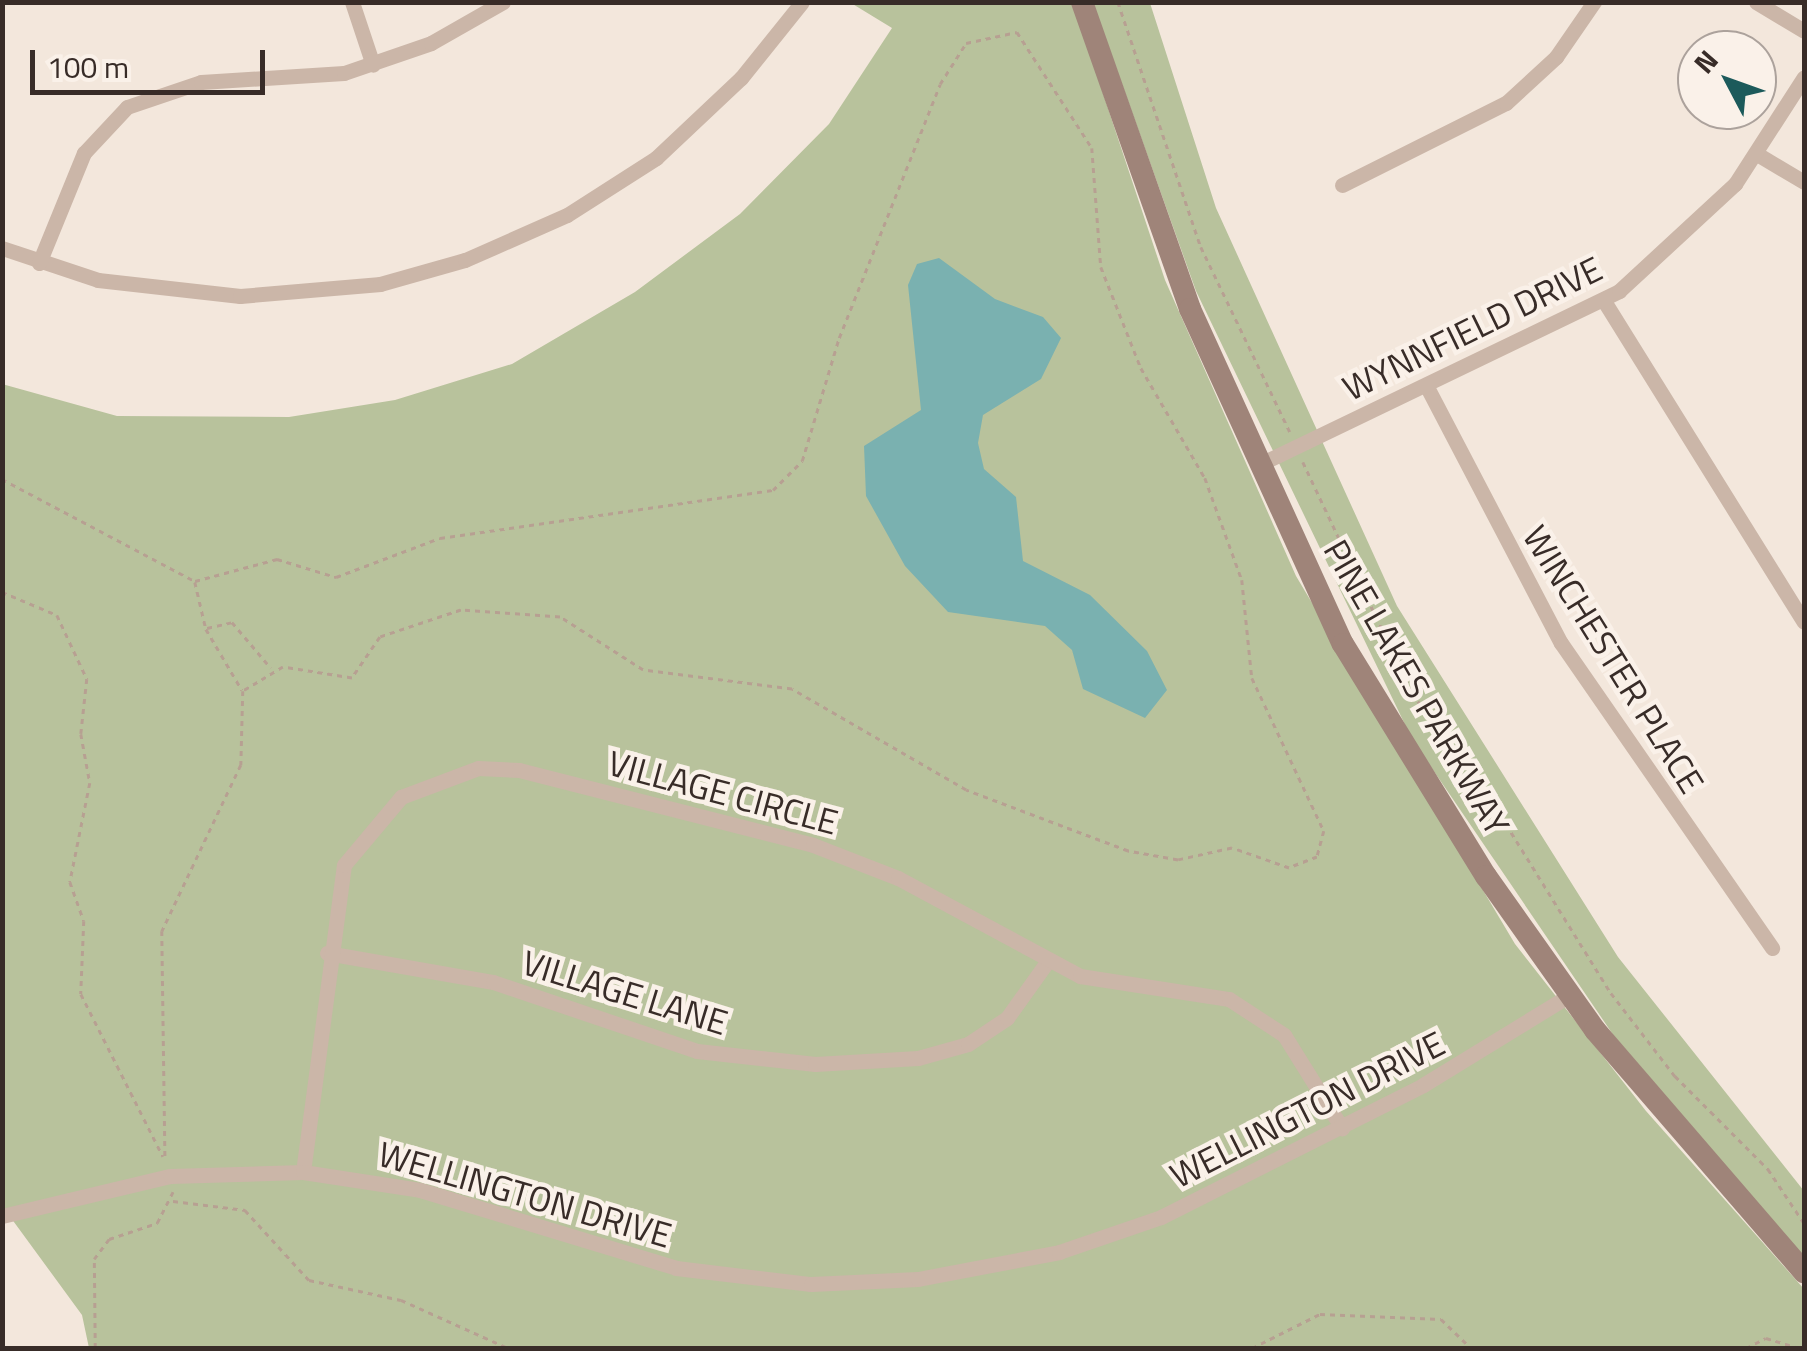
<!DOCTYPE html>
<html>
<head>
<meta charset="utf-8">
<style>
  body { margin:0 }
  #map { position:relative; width:1807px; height:1351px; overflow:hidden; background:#f3e7dc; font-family:"Titillium Web",sans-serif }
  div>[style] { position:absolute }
  .green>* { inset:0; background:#b8c29c }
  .water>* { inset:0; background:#7ab1b0 }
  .path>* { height:2.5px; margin-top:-1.25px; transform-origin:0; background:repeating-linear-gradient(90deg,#b7a092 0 5px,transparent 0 10px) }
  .street>* { height:15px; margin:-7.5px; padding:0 7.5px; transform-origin:7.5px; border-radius:7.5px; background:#cbb6a8 }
  .secondary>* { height:22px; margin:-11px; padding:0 11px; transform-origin:11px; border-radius:11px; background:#9f8479 }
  span { translate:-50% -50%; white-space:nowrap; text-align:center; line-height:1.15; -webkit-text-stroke:9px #faf1e9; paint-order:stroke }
  .street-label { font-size:35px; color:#382c28 }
  .frame { position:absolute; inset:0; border:5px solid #382c28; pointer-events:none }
  .north { position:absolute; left:1677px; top:30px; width:100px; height:100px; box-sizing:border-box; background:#faf1e9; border:2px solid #aca29c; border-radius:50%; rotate:311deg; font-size:28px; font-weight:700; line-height:40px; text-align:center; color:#382c28 }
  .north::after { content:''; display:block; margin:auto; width:35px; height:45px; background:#1c5a5b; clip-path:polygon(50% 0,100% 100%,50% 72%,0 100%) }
  .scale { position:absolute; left:30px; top:50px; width:235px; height:45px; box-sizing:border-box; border:5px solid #382c28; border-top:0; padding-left:12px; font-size:30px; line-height:35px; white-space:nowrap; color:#382c28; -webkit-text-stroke:8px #faf1e9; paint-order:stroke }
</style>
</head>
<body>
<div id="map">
  <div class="green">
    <div style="clip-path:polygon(851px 3px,1073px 3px,1165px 280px,1296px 576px,1515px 944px,1646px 1111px,1804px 1289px,1804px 1348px,89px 1348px,82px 1315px,3px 1207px,2px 384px,117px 416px,289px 417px,395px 400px,512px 364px,635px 292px,740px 214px,829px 124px,892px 28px)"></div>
    <div style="clip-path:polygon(1093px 3px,1150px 3px,1216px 208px,1397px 606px,1618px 957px,1804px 1191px,1804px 1257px,1614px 1036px,1412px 739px,1196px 291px)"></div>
  </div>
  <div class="water">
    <div style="clip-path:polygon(939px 258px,995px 299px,1043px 317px,1061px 338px,1041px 379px,983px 415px,978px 443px,984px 469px,1016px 497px,1023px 561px,1090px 595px,1147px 651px,1167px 690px,1145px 718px,1083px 689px,1072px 650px,1045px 626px,948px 612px,905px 566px,866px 496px,864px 446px,921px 410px,908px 285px,917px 264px)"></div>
  </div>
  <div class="path">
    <div style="left:1118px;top:2px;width:259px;rotate:71.3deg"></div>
    <div style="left:1201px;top:247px;width:205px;rotate:64.3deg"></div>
    <div style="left:1303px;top:462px;width:255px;rotate:64.7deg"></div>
    <div style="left:1412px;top:693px;width:121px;rotate:53deg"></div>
    <div style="left:1485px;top:790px;width:239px;rotate:58.2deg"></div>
    <div style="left:1611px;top:993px;width:105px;rotate:52.4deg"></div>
    <div style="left:1675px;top:1076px;width:132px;rotate:45deg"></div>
    <div style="left:1768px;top:1169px;width:65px;rotate:56.3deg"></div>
    <div style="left:2px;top:479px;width:218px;rotate:27.9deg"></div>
    <div style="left:195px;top:581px;width:85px;rotate:-15deg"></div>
    <div style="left:277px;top:559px;width:62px;rotate:17deg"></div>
    <div style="left:336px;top:577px;width:111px;rotate:-20.6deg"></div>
    <div style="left:440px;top:538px;width:336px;rotate:-8.2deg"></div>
    <div style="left:773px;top:490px;width:41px;rotate:-45deg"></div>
    <div style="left:802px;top:461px;width:128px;rotate:-73.3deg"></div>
    <div style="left:839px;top:338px;width:273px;rotate:-68.3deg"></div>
    <div style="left:940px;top:84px;width:49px;rotate:-57.6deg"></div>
    <div style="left:966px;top:43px;width:52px;rotate:-12.2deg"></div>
    <div style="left:1017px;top:32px;width:138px;rotate:57.1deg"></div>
    <div style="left:1092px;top:148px;width:119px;rotate:85.7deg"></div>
    <div style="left:1101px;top:267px;width:109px;rotate:68.4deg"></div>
    <div style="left:1141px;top:368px;width:127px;rotate:59.8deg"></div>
    <div style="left:1205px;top:478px;width:109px;rotate:70.1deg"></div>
    <div style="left:1242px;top:580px;width:99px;rotate:84.2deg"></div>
    <div style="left:1252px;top:678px;width:169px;rotate:64.8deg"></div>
    <div style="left:1324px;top:831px;width:27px;rotate:105deg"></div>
    <div style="left:1317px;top:857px;width:30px;rotate:159deg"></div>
    <div style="left:1289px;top:868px;width:60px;rotate:-160.7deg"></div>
    <div style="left:1232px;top:848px;width:55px;rotate:167.5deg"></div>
    <div style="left:1178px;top:860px;width:51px;rotate:-169.8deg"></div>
    <div style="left:1128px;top:851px;width:173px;rotate:-159.4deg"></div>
    <div style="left:966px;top:790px;width:201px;rotate:-149.9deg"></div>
    <div style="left:792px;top:689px;width:150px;rotate:-172.7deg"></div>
    <div style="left:643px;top:670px;width:98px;rotate:-147.4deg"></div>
    <div style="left:560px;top:617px;width:99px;rotate:-176deg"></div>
    <div style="left:461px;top:610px;width:85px;rotate:161.6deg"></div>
    <div style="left:380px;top:637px;width:50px;rotate:124.3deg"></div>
    <div style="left:352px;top:678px;width:70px;rotate:-170.9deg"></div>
    <div style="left:283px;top:667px;width:47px;rotate:149deg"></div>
    <div style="left:243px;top:691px;width:74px;rotate:91.5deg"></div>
    <div style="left:241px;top:765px;width:184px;rotate:115.4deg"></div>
    <div style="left:162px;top:931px;width:227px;rotate:89.2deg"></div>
    <div style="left:195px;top:582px;width:48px;rotate:76.8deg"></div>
    <div style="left:206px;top:629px;width:71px;rotate:59.5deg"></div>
    <div style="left:2px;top:592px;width:60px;rotate:22.7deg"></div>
    <div style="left:57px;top:615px;width:71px;rotate:64.9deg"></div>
    <div style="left:87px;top:679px;width:55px;rotate:96.2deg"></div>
    <div style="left:81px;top:734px;width:50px;rotate:79.6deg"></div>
    <div style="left:90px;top:783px;width:101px;rotate:101.4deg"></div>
    <div style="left:70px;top:882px;width:41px;rotate:70.3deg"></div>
    <div style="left:84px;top:921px;width:73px;rotate:92.4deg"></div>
    <div style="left:81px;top:994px;width:182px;rotate:63.2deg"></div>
    <div style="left:207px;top:628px;width:26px;rotate:-13deg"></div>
    <div style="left:232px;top:622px;width:60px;rotate:49.7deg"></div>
    <div style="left:173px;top:1201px;width:73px;rotate:7.1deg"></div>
    <div style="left:245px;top:1210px;width:95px;rotate:47.6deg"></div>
    <div style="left:309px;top:1280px;width:94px;rotate:12.3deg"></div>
    <div style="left:401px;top:1300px;width:117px;rotate:24.2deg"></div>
    <div style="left:95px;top:1348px;width:89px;rotate:-90.6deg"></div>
    <div style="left:94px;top:1259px;width:25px;rotate:-53deg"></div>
    <div style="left:109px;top:1239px;width:51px;rotate:-18.4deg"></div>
    <div style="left:157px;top:1223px;width:35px;rotate:-63deg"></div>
    <div style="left:1252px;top:1348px;width:76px;rotate:-26.6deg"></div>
    <div style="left:1320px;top:1314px;width:121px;rotate:2.4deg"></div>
    <div style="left:1441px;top:1319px;width:42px;rotate:44deg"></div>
    <div style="left:1746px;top:1348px;width:22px;rotate:-27deg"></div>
    <div style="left:1766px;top:1338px;width:34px;rotate:17deg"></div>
  </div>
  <div class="street">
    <div style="left:352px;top:2px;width:66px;rotate:71.6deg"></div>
    <div style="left:1756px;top:2px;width:56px;rotate:31.1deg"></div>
    <div style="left:1757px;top:154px;width:55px;rotate:30.8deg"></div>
    <div style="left:1342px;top:185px;width:183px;rotate:-26.6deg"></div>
    <div style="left:1506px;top:103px;width:68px;rotate:-42.6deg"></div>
    <div style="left:1556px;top:57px;width:67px;rotate:-55.4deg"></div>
    <div style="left:2px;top:248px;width:101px;rotate:18.4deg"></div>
    <div style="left:98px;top:280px;width:143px;rotate:6.4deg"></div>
    <div style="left:240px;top:296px;width:141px;rotate:-4.9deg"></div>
    <div style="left:380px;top:284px;width:88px;rotate:-15.8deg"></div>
    <div style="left:465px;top:260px;width:111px;rotate:-23.8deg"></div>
    <div style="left:567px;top:215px;width:106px;rotate:-32.6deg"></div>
    <div style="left:656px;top:158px;width:117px;rotate:-43.3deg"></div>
    <div style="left:741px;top:78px;width:97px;rotate:-51.2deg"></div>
    <div style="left:39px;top:263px;width:119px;rotate:-67.8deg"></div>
    <div style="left:84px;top:153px;width:63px;rotate:-46.9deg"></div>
    <div style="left:127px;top:107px;width:78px;rotate:-18.7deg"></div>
    <div style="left:201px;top:82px;width:143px;rotate:-3.6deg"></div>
    <div style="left:344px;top:73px;width:92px;rotate:-19deg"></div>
    <div style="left:431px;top:43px;width:83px;rotate:-29.7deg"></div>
    <div style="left:1604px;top:301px;width:378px;rotate:58.1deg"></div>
    <div style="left:1427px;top:387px;width:289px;rotate:62.4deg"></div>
    <div style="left:1561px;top:643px;width:371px;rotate:55.3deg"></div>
    <div style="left:1258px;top:465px;width:401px;rotate:-25.7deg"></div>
    <div style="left:1619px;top:291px;width:158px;rotate:-42.7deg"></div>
    <div style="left:1735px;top:184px;width:127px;rotate:-57.2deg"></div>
    <div style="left:327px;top:953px;width:169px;rotate:9.9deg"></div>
    <div style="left:493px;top:982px;width:215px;rotate:18.7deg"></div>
    <div style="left:697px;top:1051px;width:119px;rotate:6.3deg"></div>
    <div style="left:815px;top:1064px;width:103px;rotate:-3.3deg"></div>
    <div style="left:918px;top:1058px;width:52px;rotate:-15.6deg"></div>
    <div style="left:968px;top:1044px;width:47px;rotate:-33.7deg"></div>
    <div style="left:1007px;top:1018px;width:69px;rotate:-54.5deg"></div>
    <div style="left:303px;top:1172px;width:310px;rotate:-82.4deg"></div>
    <div style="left:344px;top:865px;width:89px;rotate:-50deg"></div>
    <div style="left:401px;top:797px;width:82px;rotate:-20.6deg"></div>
    <div style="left:478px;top:768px;width:41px;rotate:2.8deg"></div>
    <div style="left:519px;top:770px;width:303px;rotate:14.3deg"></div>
    <div style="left:813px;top:845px;width:91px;rotate:21.2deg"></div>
    <div style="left:898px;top:878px;width:207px;rotate:28.3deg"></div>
    <div style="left:1080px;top:976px;width:151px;rotate:8.8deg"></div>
    <div style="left:1229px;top:999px;width:66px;rotate:33.2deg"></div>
    <div style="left:1284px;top:1035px;width:110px;rotate:58.1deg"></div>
    <div style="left:2px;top:1216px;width:173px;rotate:-13.4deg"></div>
    <div style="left:170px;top:1176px;width:133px;rotate:-1.7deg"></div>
    <div style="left:303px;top:1172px;width:118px;rotate:8.7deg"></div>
    <div style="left:420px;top:1190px;width:268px;rotate:16.9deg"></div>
    <div style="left:676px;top:1268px;width:136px;rotate:6.8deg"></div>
    <div style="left:811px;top:1284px;width:107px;rotate:-2.7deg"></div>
    <div style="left:918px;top:1279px;width:144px;rotate:-10.8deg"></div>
    <div style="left:1059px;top:1252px;width:108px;rotate:-18.9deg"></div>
    <div style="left:1161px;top:1217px;width:293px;rotate:-26.7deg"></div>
    <div style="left:1423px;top:1085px;width:172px;rotate:-31.5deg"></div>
  </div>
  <div class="secondary">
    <div style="left:1082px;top:2px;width:325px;rotate:70.6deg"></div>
    <div style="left:1190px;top:309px;width:368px;rotate:65.5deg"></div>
    <div style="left:1343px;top:644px;width:273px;rotate:58.4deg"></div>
    <div style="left:1486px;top:876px;width:189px;rotate:54.7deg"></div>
    <div style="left:1595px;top:1030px;width:320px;rotate:49.2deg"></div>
  </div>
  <div class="street-label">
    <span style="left:1472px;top:328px;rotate:-26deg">WYNNFIELD DRIVE</span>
    <span style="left:1614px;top:659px;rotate:58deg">WINCHESTER PLACE</span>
    <span style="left:1417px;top:687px;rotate:60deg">PINE LAKES PARKWAY</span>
    <span style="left:723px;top:792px;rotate:15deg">VILLAGE CIRCLE</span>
    <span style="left:625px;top:992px;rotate:17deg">VILLAGE LANE</span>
    <span style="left:1307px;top:1109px;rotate:-27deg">WELLINGTON DRIVE</span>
    <span style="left:525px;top:1194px;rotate:16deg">WELLINGTON DRIVE</span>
  </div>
  <div class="frame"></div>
  <div class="north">N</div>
  <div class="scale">100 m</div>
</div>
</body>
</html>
